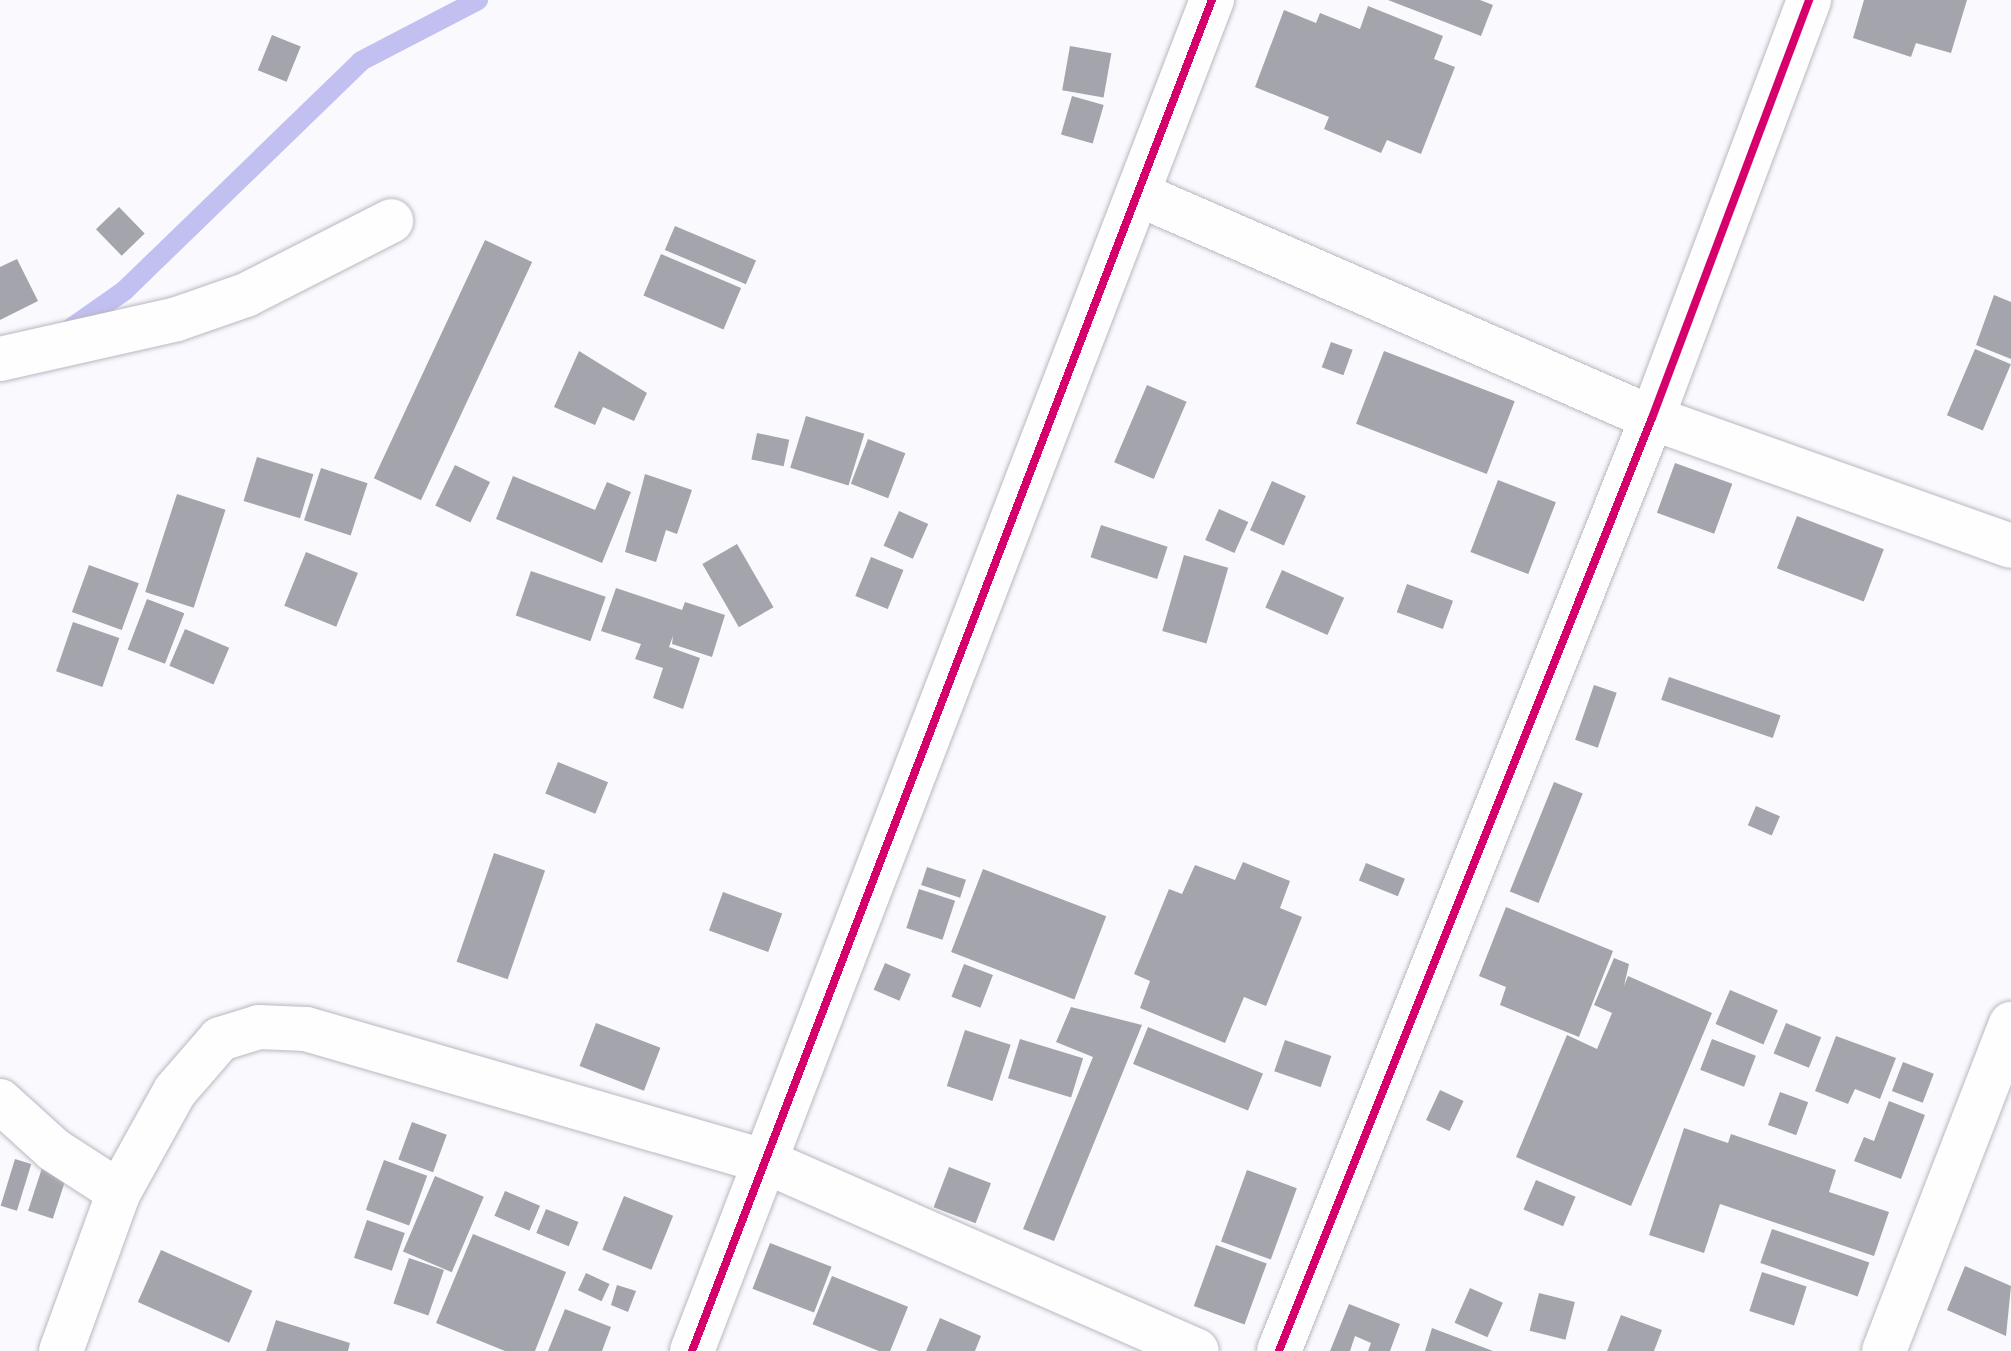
<!DOCTYPE html>
<html>
<head>
<meta charset="utf-8">
<style>
  body { margin:0 }
  #map { position:relative; width:2011px; height:1351px; overflow:hidden; background:#f9f9fe; font-family:"DejaVu Sans",sans-serif }
  div>[style] { position:absolute }
  .stream>* { height:20px; margin:-10px; padding:0 10px; transform-origin:10px; border-radius:10px; background:#c2bff1 }
  .building>* { inset:0; background:#a4a4ac; transform-origin:0 0 }
  .roads { filter:drop-shadow(0 0 2px #b8b8c0) drop-shadow(0 0 2px #b8b8c0) }
  .street>* { height:44px; margin:-22px; padding:0 22px; transform-origin:22px; border-radius:22px; background:#fefeff }
  .cycleway>* { height:8px; margin:-4px; padding:0 4px; transform-origin:4px; border-radius:4px; background:#d6006c }
  span { translate:-50% -50%; white-space:nowrap; text-align:center; line-height:1.15; -webkit-text-stroke:8px #fff; paint-order:stroke }
</style>
</head>
<body>
<div id="map">
  <div class="stream">
    <div style="left:67px;top:331px;width:70px;rotate:-35.1deg"></div>
    <div style="left:124px;top:291px;width:330px;rotate:-44.1deg"></div>
    <div style="left:361px;top:61px;width:132px;rotate:-27.5deg"></div>
  </div>
  <div class="building">
    <div style="clip-path:polygon(1388px 0,1480px 0,1493px 5px,1481px 36px)"></div>
    <div style="clip-path:polygon(1864px 0,1967px 0,1951px 53px,1916px 43px,1911px 57px,1853px 38px)"></div>
    <div style="clip-path:polygon(1368px 6px,1443px 36px,1434px 59px,1455px 67px,1421px 154px,1387px 140px,1381px 153px,1324px 129px,1329px 117px,1255px 87px,1284px 10px,1316px 23px,1320px 13px,1360px 29px)"></div>
    <div style="left:272px;top:35px;width:31px;height:38px;rotate:22deg"></div>
    <div style="left:1070px;top:46px;width:42px;height:45px;rotate:10deg"></div>
    <div style="left:1072px;top:96px;width:33px;height:40px;rotate:16deg"></div>
    <div style="left:119px;top:207px;width:37px;height:32px;rotate:46deg"></div>
    <div style="left:675px;top:226px;width:88px;height:26px;rotate:23deg"></div>
    <div style="left:485px;top:240px;width:52px;height:263px;rotate:25deg"></div>
    <div style="left:661px;top:254px;width:87px;height:45px;rotate:23deg"></div>
    <div style="clip-path:polygon(17px 259px,38px 301px,0 320px,0 267px)"></div>
    <div style="clip-path:polygon(1994px 295px,2011px 302px,2011px 359px,1976px 345px)"></div>
    <div style="left:1331px;top:342px;width:23px;height:27px;rotate:20deg"></div>
    <div style="left:1975px;top:349px;width:39px;height:72px;rotate:23deg"></div>
    <div style="clip-path:polygon(579px 351px,647px 393px,634px 421px,603px 407px,595px 425px,554px 407px)"></div>
    <div style="left:1384px;top:351px;width:140px;height:78px;rotate:21deg"></div>
    <div style="left:1147px;top:385px;width:43px;height:84px;rotate:23deg"></div>
    <div style="left:806px;top:416px;width:61px;height:54px;rotate:17deg"></div>
    <div style="left:757px;top:433px;width:33px;height:27px;rotate:12deg"></div>
    <div style="left:868px;top:439px;width:40px;height:48px;rotate:21deg"></div>
    <div style="left:257px;top:457px;width:59px;height:46px;rotate:17deg"></div>
    <div style="left:1675px;top:463px;width:61px;height:53px;rotate:20deg"></div>
    <div style="left:455px;top:465px;width:39px;height:45px;rotate:26deg"></div>
    <div style="left:321px;top:468px;width:49px;height:55px;rotate:18deg"></div>
    <div style="clip-path:polygon(645px 474px,692px 490px,677px 534px,666px 530px,656px 562px,625px 552px)"></div>
    <div style="clip-path:polygon(513px 476px,595px 510px,607px 482px,631px 492px,602px 563px,496px 519px)"></div>
    <div style="left:1498px;top:480px;width:62px;height:77px;rotate:21deg"></div>
    <div style="left:1272px;top:481px;width:37px;height:54px;rotate:24deg"></div>
    <div style="left:177px;top:494px;width:51px;height:103px;rotate:18deg"></div>
    <div style="left:1219px;top:509px;width:32px;height:34px;rotate:24deg"></div>
    <div style="left:899px;top:511px;width:32px;height:38px;rotate:24deg"></div>
    <div style="left:1797px;top:516px;width:93px;height:56px;rotate:21deg"></div>
    <div style="left:1101px;top:525px;width:70px;height:34px;rotate:18deg"></div>
    <div style="left:737px;top:544px;width:73px;height:40px;rotate:60deg"></div>
    <div style="left:306px;top:552px;width:56px;height:58px;rotate:22deg"></div>
    <div style="left:1184px;top:555px;width:46px;height:79px;rotate:16deg"></div>
    <div style="left:871px;top:557px;width:35px;height:42px;rotate:22deg"></div>
    <div style="left:89px;top:565px;width:53px;height:50px;rotate:20deg"></div>
    <div style="left:1282px;top:570px;width:68px;height:41px;rotate:24deg"></div>
    <div style="left:531px;top:571px;width:79px;height:47px;rotate:19deg"></div>
    <div style="left:1407px;top:584px;width:49px;height:30px;rotate:20deg"></div>
    <div style="clip-path:polygon(616px 588px,682px 610px,685px 602px,725px 615px,712px 657px,672px 644px,673px 636px,669px 647px,700px 658px,683px 709px,653px 698px,663px 668px,635px 659px,641px 644px,601px 631px)"></div>
    <div style="left:147px;top:599px;width:40px;height:54px;rotate:21deg"></div>
    <div style="left:73px;top:622px;width:49px;height:52px;rotate:19deg"></div>
    <div style="left:185px;top:629px;width:48px;height:40px;rotate:23deg"></div>
    <div style="left:1669px;top:677px;width:118px;height:24px;rotate:19deg"></div>
    <div style="left:1594px;top:685px;width:24px;height:58px;rotate:19deg"></div>
    <div style="left:558px;top:762px;width:54px;height:34px;rotate:22deg"></div>
    <div style="left:1554px;top:782px;width:31px;height:118px;rotate:22deg"></div>
    <div style="left:1756px;top:806px;width:26px;height:21px;rotate:23deg"></div>
    <div style="left:494px;top:853px;width:54px;height:115px;rotate:19deg"></div>
    <div style="clip-path:polygon(1243px 862px,1290px 881px,1280px 908px,1302px 917px,1266px 1006px,1244px 997px,1225px 1043px,1140px 1008px,1150px 981px,1134px 974px,1169px 889px,1182px 894px,1195px 865px,1235px 880px)"></div>
    <div style="left:1366px;top:863px;width:42px;height:19px;rotate:22deg"></div>
    <div style="left:927px;top:867px;width:41px;height:19px;rotate:18deg"></div>
    <div style="left:983px;top:869px;width:132px;height:89px;rotate:21deg"></div>
    <div style="left:919px;top:889px;width:38px;height:41px;rotate:18deg"></div>
    <div style="left:723px;top:892px;width:63px;height:41px;rotate:20deg"></div>
    <div style="clip-path:polygon(1506px 907px,1613px 951px,1579px 1037px,1500px 1005px,1506px 987px,1479px 976px)"></div>
    <div style="clip-path:polygon(1614px 958px,1629px 964px,1624px 986px,1628px 976px,1712px 1013px,1631px 1206px,1516px 1157px,1567px 1035px,1597px 1049px,1612px 1013px,1594px 1005px)"></div>
    <div style="left:885px;top:963px;width:28px;height:29px;rotate:23deg"></div>
    <div style="left:964px;top:964px;width:31px;height:35px;rotate:21deg"></div>
    <div style="left:1730px;top:990px;width:52px;height:37px;rotate:23deg"></div>
    <div style="clip-path:polygon(1071px 1007px,1142px 1025px,1054px 1241px,1023px 1229px,1093px 1057px,1056px 1042px)"></div>
    <div style="left:596px;top:1023px;width:69px;height:46px;rotate:21deg"></div>
    <div style="left:1786px;top:1023px;width:38px;height:33px;rotate:22deg"></div>
    <div style="left:1148px;top:1027px;width:124px;height:40px;rotate:22deg"></div>
    <div style="left:965px;top:1030px;width:48px;height:59px;rotate:18deg"></div>
    <div style="clip-path:polygon(1836px 1036px,1896px 1058px,1880px 1099px,1855px 1089px,1848px 1104px,1815px 1091px)"></div>
    <div style="left:1020px;top:1039px;width:66px;height:41px;rotate:17deg"></div>
    <div style="left:1712px;top:1039px;width:47px;height:33px;rotate:21deg"></div>
    <div style="left:1285px;top:1040px;width:49px;height:33px;rotate:19deg"></div>
    <div style="left:1903px;top:1062px;width:33px;height:31px;rotate:21deg"></div>
    <div style="left:1440px;top:1090px;width:26px;height:33px;rotate:25deg"></div>
    <div style="left:1780px;top:1092px;width:30px;height:35px;rotate:20deg"></div>
    <div style="clip-path:polygon(1889px 1101px,1925px 1115px,1901px 1179px,1854px 1161px,1864px 1137px,1874px 1141px)"></div>
    <div style="left:412px;top:1122px;width:37px;height:40px;rotate:20deg"></div>
    <div style="clip-path:polygon(1684px 1128px,1728px 1143px,1731px 1134px,1836px 1170px,1829px 1192px,1889px 1212px,1874px 1256px,1720px 1204px,1704px 1253px,1649px 1235px)"></div>
    <div style="left:15px;top:1159px;width:17px;height:49px;rotate:17deg"></div>
    <div style="left:384px;top:1160px;width:46px;height:53px;rotate:20deg"></div>
    <div style="left:949px;top:1167px;width:45px;height:43px;rotate:21deg"></div>
    <div style="left:42px;top:1168px;width:26px;height:45px;rotate:18deg"></div>
    <div style="left:1247px;top:1170px;width:53px;height:76px;rotate:20deg"></div>
    <div style="left:435px;top:1176px;width:53px;height:82px;rotate:23deg"></div>
    <div style="left:1536px;top:1180px;width:43px;height:32px;rotate:23deg"></div>
    <div style="left:505px;top:1191px;width:38px;height:27px;rotate:23deg"></div>
    <div style="left:624px;top:1196px;width:53px;height:58px;rotate:22deg"></div>
    <div style="left:546px;top:1209px;width:35px;height:26px;rotate:22deg"></div>
    <div style="left:367px;top:1220px;width:40px;height:40px;rotate:19deg"></div>
    <div style="left:1772px;top:1229px;width:103px;height:36px;rotate:19deg"></div>
    <div style="clip-path:polygon(473px 1234px,566px 1272px,535px 1351px,505px 1351px,436px 1323px)"></div>
    <div style="left:770px;top:1243px;width:66px;height:49px;rotate:21deg"></div>
    <div style="left:1216px;top:1245px;width:54px;height:65px;rotate:20deg"></div>
    <div style="left:161px;top:1250px;width:100px;height:57px;rotate:24deg"></div>
    <div style="left:409px;top:1258px;width:37px;height:48px;rotate:19deg"></div>
    <div style="clip-path:polygon(1965px 1266px,2011px 1286px,2006px 1336px,1947px 1310px)"></div>
    <div style="left:1762px;top:1272px;width:47px;height:41px;rotate:18deg"></div>
    <div style="left:586px;top:1273px;width:26px;height:19px;rotate:25deg"></div>
    <div style="left:832px;top:1276px;width:82px;height:52px;rotate:22deg"></div>
    <div style="clip-path:polygon(617px 1285px,636px 1291px,628px 1312px,611px 1305px)"></div>
    <div style="left:1470px;top:1288px;width:36px;height:38px;rotate:24deg"></div>
    <div style="left:1539px;top:1293px;width:37px;height:39px;rotate:14deg"></div>
    <div style="clip-path:polygon(1349px 1304px,1400px 1324px,1390px 1351px,1368px 1351px,1371px 1343px,1355px 1336px,1350px 1351px,1330px 1351px)"></div>
    <div style="clip-path:polygon(565px 1309px,611px 1327px,602px 1351px,548px 1351px)"></div>
    <div style="clip-path:polygon(1621px 1315px,1662px 1330px,1654px 1351px,1607px 1351px)"></div>
    <div style="clip-path:polygon(940px 1318px,981px 1336px,975px 1351px,926px 1351px)"></div>
    <div style="clip-path:polygon(276px 1320px,350px 1343px,348px 1351px,266px 1351px)"></div>
    <div style="clip-path:polygon(1432px 1328px,1493px 1351px,1425px 1351px)"></div>
  </div>
  <div class="roads">
    <div class="street">
      <div style="left:1138px;top:194px;width:561px;rotate:23.55deg"></div>
      <div style="left:1652px;top:418px;width:381px;rotate:19.6deg"></div>
      <div style="left:0;top:359px;width:181px;rotate:-12.7deg"></div>
      <div style="left:177px;top:319px;width:73px;rotate:-19.2deg"></div>
      <div style="left:246px;top:295px;width:163px;rotate:-27deg"></div>
      <div style="left:0;top:1101px;width:73px;rotate:42.2deg"></div>
      <div style="left:54px;top:1150px;width:77px;rotate:32.9deg"></div>
      <div style="left:61px;top:1351px;width:169px;rotate:-70deg"></div>
      <div style="left:119px;top:1192px;width:115px;rotate:-61deg"></div>
      <div style="left:175px;top:1091px;width:69px;rotate:-49.1deg"></div>
      <div style="left:220px;top:1039px;width:41px;rotate:-17.1deg"></div>
      <div style="left:259px;top:1027px;width:47px;rotate:2.4deg"></div>
      <div style="left:306px;top:1029px;width:482px;rotate:16.1deg"></div>
      <div style="left:769px;top:1163px;width:467px;rotate:23.7deg"></div>
      <div style="left:692px;top:1351px;width:1448px;rotate:-68.95deg"></div>
      <div style="left:1279px;top:1351px;width:1005px;rotate:-68.21deg"></div>
      <div style="left:1652px;top:418px;width:447px;rotate:-69.4deg"></div>
      <div style="left:1884px;top:1351px;width:351px;rotate:-68.8deg"></div>
    </div>
  </div>
  <div class="cycleway">
    <div style="left:692px;top:1351px;width:1448px;rotate:-68.95deg"></div>
    <div style="left:1279px;top:1351px;width:1005px;rotate:-68.21deg"></div>
    <div style="left:1652px;top:418px;width:447px;rotate:-69.4deg"></div>
  </div>
</div>
</body>
</html>
